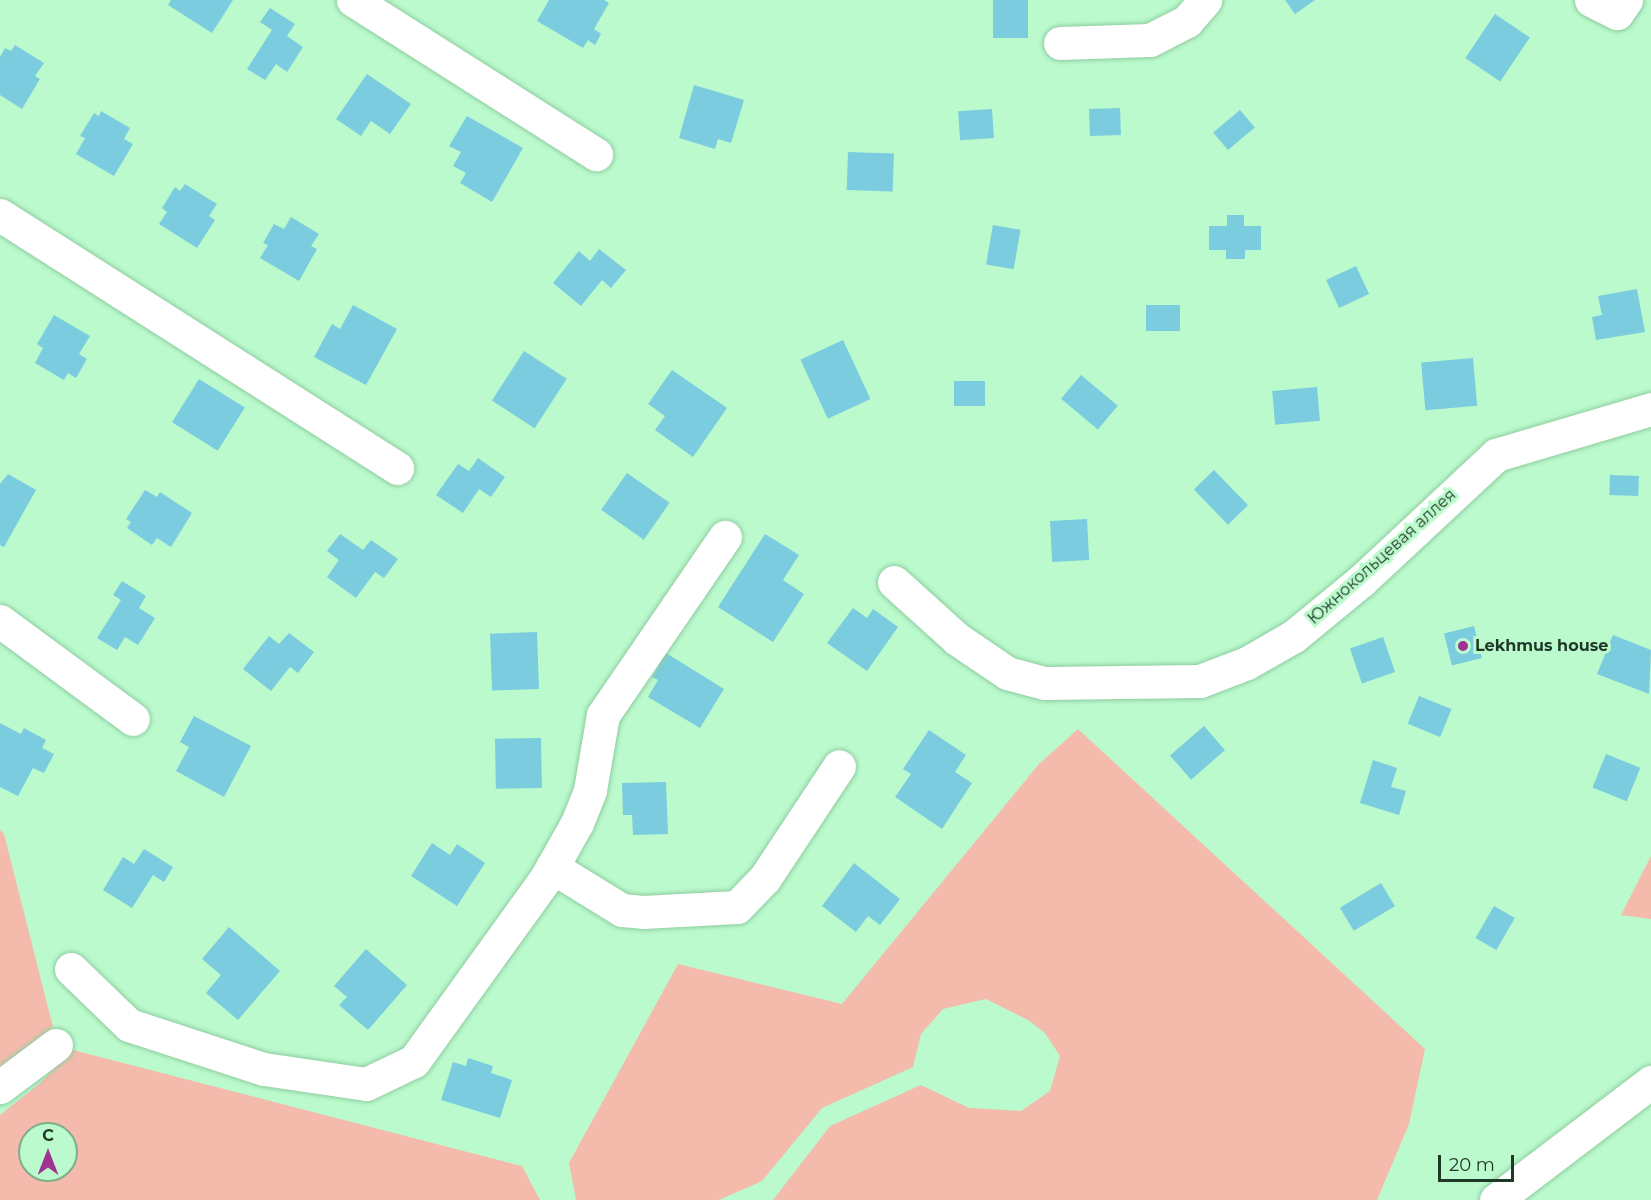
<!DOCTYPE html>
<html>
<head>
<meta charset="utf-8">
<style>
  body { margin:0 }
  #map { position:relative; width:1651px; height:1200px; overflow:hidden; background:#bbfacd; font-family:Montserrat,sans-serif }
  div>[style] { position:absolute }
  .green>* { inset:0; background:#f4baac }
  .building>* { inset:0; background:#7accde; transform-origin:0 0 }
  .roads { filter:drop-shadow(0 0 2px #8fcca1) drop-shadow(0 0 2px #8fcca1) }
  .minor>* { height:33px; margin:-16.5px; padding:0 16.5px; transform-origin:16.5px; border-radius:16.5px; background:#fff }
  .dots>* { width:16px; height:16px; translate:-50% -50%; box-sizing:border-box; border:3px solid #bbfacd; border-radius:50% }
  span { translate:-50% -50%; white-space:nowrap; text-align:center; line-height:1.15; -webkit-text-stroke:6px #bbfacd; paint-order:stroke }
  .street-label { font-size:16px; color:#1f3827 }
  .poi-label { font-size:16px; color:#1f3827; font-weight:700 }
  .left { translate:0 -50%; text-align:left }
  .north { position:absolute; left:18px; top:1122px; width:60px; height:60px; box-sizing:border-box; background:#bbfacd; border:2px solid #7dac8b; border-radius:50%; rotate:0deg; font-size:16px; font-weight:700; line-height:24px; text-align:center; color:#1f3827 }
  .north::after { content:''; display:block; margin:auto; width:21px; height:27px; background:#a03392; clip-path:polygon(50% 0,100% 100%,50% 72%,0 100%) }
  .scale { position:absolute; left:1438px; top:1155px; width:76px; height:27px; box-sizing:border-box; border:3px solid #1f3827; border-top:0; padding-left:8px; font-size:18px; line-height:21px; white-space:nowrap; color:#1f3827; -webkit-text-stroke:4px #bbfacd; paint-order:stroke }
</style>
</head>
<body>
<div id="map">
  <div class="green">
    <div style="clip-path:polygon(1078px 729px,1425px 1049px,1409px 1124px,1377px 1200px,773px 1200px,830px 1126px,921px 1085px,969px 1108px,1021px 1111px,1050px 1091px,1060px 1056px,1045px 1033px,1028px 1020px,986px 999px,943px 1009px,921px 1034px,913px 1067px,822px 1108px,762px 1181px,719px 1200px,576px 1200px,569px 1163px,678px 964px,842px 1004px,1039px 764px)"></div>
    <div style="clip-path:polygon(0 830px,4px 834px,53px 1027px,0 1068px)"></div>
    <div style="clip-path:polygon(1651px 856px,1651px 919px,1621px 915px)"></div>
    <div style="clip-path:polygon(evenodd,73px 1050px,522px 1166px,540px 1200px,0 1200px,0 1115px,39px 1084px,73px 1050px,30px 1134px,66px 1134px,66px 1170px,30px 1170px,30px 1134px)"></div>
  </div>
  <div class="building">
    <div style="clip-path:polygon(171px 0,233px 0,212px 33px,168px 5px)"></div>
    <div style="clip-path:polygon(549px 0,604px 0,609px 3px,594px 29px,601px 34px,595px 45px,588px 40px,583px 48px,537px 21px)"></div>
    <div style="left:993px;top:0;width:35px;height:38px"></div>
    <div style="clip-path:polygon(1285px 0,1315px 0,1295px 14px)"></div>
    <div style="clip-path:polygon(270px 8px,295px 24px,287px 36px,303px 47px,287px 72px,276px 64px,265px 80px,247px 69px,272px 30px,260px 22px)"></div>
    <div style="left:1495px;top:14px;width:42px;height:53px;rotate:34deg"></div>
    <div style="clip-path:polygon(15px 45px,44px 63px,35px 76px,40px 79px,22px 109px,0 95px,0 57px,5px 48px,11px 51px)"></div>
    <div style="clip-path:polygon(367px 74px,411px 104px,390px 134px,371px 121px,361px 136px,336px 119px)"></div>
    <div style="clip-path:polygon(694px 85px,744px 100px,731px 143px,718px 139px,715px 149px,679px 138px)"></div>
    <div style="left:1120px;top:108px;width:27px;height:31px;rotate:88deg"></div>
    <div style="left:992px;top:109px;width:29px;height:34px;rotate:86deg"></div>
    <div style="left:1240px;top:110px;width:23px;height:35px;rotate:50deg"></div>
    <div style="clip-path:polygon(101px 111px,130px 128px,124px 139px,133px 144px,114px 176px,76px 154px,85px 138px,80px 136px,94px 113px,99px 116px)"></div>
    <div style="clip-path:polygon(467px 116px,523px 148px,492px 202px,460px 183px,466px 173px,453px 166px,461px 152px,449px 146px)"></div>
    <div style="left:848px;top:152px;width:46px;height:38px;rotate:2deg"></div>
    <div style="clip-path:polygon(185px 184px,217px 204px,209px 216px,215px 220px,197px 248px,159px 224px,167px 212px,162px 208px,175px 187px,180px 191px)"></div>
    <div style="clip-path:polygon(1227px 215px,1244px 215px,1244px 226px,1261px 226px,1261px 250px,1245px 250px,1245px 259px,1226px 259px,1226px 250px,1209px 250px,1209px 226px,1227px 226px)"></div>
    <div style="clip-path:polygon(291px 217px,319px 234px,311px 246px,317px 249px,299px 281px,260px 258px,268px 245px,263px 243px,274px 224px,284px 229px)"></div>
    <div style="left:993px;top:225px;width:28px;height:40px;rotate:10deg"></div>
    <div style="clip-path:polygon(599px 249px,626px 270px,611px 288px,602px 280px,581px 306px,553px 283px,579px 251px,590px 261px)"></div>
    <div style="left:1356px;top:266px;width:31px;height:33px;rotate:65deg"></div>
    <div style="clip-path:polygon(1637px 289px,1645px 332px,1596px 340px,1592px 317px,1602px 315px,1598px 296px)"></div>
    <div style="clip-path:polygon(353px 305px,397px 329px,366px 385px,314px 357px,332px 324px,340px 329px)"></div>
    <div style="left:1146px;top:305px;width:34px;height:26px"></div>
    <div style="clip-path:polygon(54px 315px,90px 336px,79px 354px,87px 359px,76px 378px,68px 373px,64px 380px,35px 363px,43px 348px,37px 344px)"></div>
    <div style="left:843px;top:340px;width:65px;height:47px;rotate:65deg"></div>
    <div style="left:524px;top:351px;width:51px;height:59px;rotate:33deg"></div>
    <div style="left:1473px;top:358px;width:48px;height:52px;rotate:85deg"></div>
    <div style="clip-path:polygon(672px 370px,727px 408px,693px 457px,655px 430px,665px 416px,648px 404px)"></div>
    <div style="left:1081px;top:375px;width:48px;height:31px;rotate:40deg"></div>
    <div style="left:199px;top:379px;width:54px;height:51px;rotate:32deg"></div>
    <div style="left:954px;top:381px;width:31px;height:25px"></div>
    <div style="left:1317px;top:387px;width:34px;height:45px;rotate:85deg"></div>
    <div style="clip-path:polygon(478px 458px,505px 477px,491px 497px,479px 489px,463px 513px,436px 495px,458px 464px,469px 471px)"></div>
    <div style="left:1214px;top:470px;width:49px;height:28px;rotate:46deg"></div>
    <div style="left:627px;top:473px;width:52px;height:45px;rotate:35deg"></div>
    <div style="clip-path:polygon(8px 474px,36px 490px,4px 547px,0 545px,0 484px)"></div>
    <div style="left:1610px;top:475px;width:29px;height:20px;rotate:2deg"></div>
    <div style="clip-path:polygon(145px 490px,157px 497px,160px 492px,192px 513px,171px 547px,157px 538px,152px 545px,127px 528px,131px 522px,126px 519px)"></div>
    <div style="left:1087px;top:519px;width:41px;height:37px;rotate:87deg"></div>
    <div style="clip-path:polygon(340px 534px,363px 550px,371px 540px,398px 559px,384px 578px,375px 572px,356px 598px,327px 577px,339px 560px,327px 551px)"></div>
    <div style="clip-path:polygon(765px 534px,799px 555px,783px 580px,804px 594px,773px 642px,718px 607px)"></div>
    <div style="clip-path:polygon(122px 581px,146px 596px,139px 608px,155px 618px,138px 645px,125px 637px,117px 650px,97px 638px,121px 600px,113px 595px)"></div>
    <div style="clip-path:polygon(853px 608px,867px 618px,873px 609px,898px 627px,867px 671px,827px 643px)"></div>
    <div style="left:1474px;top:626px;width:33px;height:31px;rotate:76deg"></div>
    <div style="left:537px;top:632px;width:57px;height:47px;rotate:88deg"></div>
    <div style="clip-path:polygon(289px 633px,314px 652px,298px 673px,290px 667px,271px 691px,243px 669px,269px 636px,279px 644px)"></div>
    <div style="clip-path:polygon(1613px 635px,1651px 650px,1649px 694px,1597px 674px)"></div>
    <div style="left:1383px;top:637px;width:37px;height:35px;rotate:71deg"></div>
    <div style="clip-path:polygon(666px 653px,724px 689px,700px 728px,648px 697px,658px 680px,652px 677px)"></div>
    <div style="left:1419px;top:696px;width:35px;height:30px;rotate:22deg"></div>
    <div style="clip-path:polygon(194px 716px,251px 746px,224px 797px,176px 771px,189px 747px,180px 742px)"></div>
    <div style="clip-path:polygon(0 723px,21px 734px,24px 728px,46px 740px,42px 748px,54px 754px,44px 773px,33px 768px,18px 796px,0 787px)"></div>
    <div style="left:1204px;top:726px;width:32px;height:45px;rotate:49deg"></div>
    <div style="clip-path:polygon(929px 730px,966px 755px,955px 772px,972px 783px,942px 829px,895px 797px,911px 774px,903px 769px)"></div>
    <div style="left:541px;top:738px;width:50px;height:46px;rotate:89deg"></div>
    <div style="left:1606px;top:754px;width:37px;height:36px;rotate:22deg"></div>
    <div style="clip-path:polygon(1373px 760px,1397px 768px,1391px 787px,1406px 791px,1399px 815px,1360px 803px)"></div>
    <div style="clip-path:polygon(666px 782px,668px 834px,633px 835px,632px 815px,623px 815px,622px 783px)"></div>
    <div style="clip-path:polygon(432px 843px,450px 855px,457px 844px,485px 863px,457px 906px,411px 876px)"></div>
    <div style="clip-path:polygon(144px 849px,173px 867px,164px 882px,153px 875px,132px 908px,103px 890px,123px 857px,134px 864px)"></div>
    <div style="clip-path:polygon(854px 863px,900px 899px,880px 925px,868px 916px,856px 932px,822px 906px)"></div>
    <div style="left:1381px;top:883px;width:27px;height:48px;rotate:59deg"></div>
    <div style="left:1494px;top:906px;width:24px;height:37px;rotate:30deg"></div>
    <div style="clip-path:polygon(229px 927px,280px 971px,238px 1020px,206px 993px,221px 975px,202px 959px)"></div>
    <div style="clip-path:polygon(366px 949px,407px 985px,368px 1030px,339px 1005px,347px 997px,334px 986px)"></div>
    <div style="clip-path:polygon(468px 1058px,493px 1066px,491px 1073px,512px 1080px,500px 1118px,441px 1100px,453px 1062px,466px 1066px)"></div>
  </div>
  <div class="roads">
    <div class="minor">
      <div style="left:353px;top:0;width:288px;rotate:32.4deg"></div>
      <div style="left:1591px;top:0;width:29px;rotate:27deg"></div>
      <div style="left:1617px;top:13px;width:16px;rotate:-55deg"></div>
      <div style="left:1060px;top:43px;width:90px;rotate:-1.9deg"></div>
      <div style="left:1150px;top:40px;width:42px;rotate:-27.2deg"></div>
      <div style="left:1187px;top:21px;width:28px;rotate:-49deg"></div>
      <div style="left:0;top:215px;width:471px;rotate:32.5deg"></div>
      <div style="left:894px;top:582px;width:85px;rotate:42.1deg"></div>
      <div style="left:957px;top:639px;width:60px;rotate:34.2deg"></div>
      <div style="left:1007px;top:673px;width:39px;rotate:15deg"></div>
      <div style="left:1045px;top:683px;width:155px;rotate:-0.7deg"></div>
      <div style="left:1200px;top:681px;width:50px;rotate:-21deg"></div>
      <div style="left:1247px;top:663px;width:54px;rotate:-29.9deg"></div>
      <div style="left:1294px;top:636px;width:87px;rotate:-39.4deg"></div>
      <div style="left:1361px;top:581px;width:185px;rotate:-43deg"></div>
      <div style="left:1496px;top:455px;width:162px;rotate:-16.5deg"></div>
      <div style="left:0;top:621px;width:165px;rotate:36.4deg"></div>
      <div style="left:552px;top:867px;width:82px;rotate:31.6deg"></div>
      <div style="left:622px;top:910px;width:21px;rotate:5deg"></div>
      <div style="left:643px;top:912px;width:94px;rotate:-3deg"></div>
      <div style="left:737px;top:907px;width:40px;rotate:-46deg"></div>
      <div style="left:765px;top:878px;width:134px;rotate:-56.5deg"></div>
      <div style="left:71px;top:969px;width:81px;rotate:44deg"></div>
      <div style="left:129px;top:1025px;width:142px;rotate:18.1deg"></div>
      <div style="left:264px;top:1069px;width:103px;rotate:8.4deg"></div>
      <div style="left:366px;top:1084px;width:53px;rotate:-25.6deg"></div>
      <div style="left:414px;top:1061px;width:226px;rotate:-54.2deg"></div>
      <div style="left:546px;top:878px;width:63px;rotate:-60.6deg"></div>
      <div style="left:577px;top:823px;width:35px;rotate:-68deg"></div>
      <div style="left:590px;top:790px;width:76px;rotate:-80.2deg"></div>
      <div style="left:603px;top:715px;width:216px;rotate:-55.6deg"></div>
      <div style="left:0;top:1087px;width:70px;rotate:-36.9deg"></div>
      <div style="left:1496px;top:1200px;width:195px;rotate:-37.3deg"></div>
    </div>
  </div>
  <div class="dots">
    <div style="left:1463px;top:646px;background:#a03392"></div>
  </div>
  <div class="street-label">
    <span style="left:1382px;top:557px;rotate:-42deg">Южнокольцевая аллея</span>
  </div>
  <div class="poi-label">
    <span class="left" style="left:1475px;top:646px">Lekhmus house</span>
  </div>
  <div class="north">С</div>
  <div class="scale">20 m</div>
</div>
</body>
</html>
